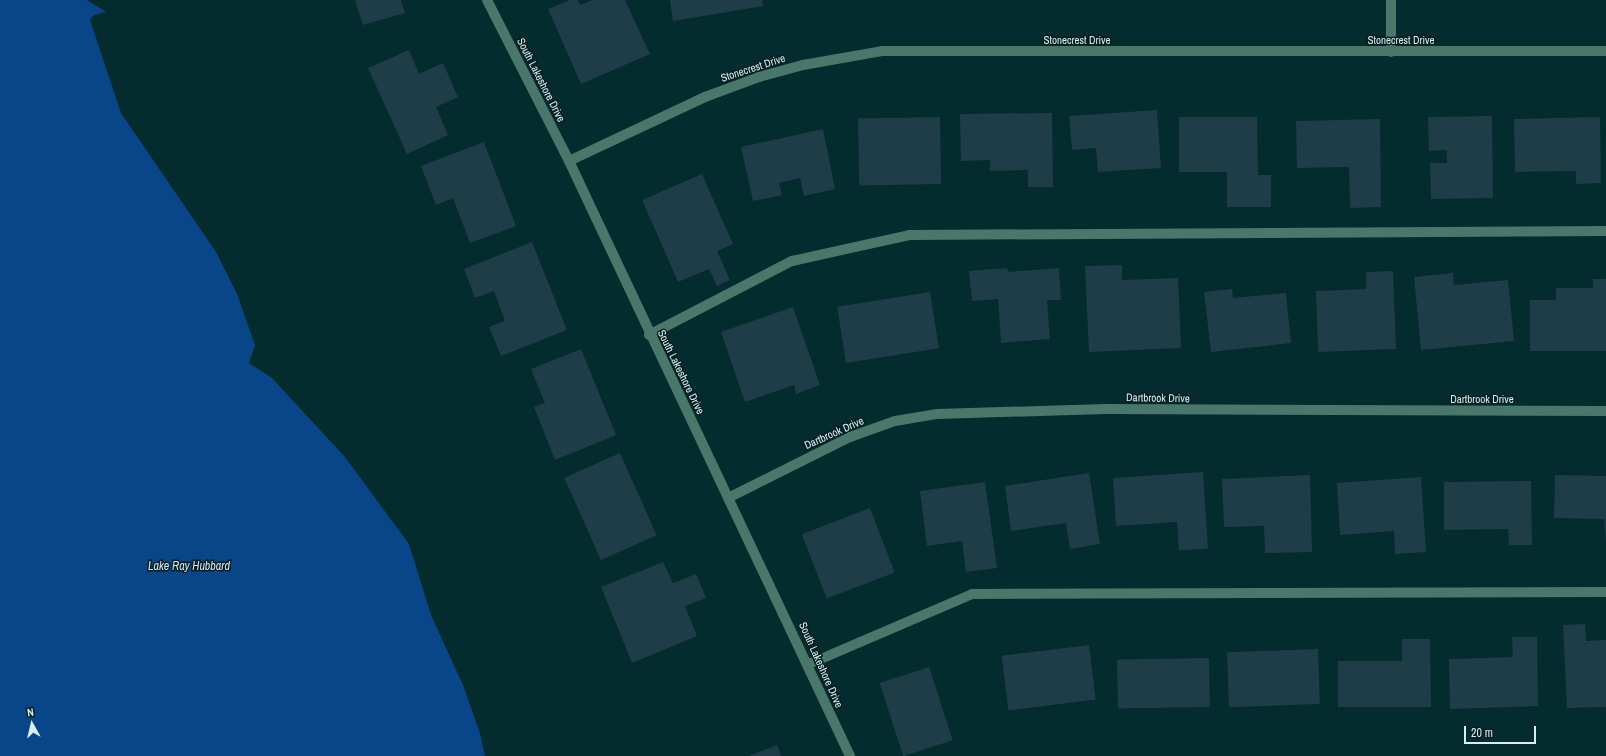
<!DOCTYPE html>
<html>
<head>
<meta charset="utf-8">
<style>
  body { margin:0 }
  #map { position:relative; width:1606px; height:756px; overflow:hidden; background:#042b2d; font-family:"Archivo Narrow",sans-serif }
  div>[style] { position:absolute }
  .water>* { inset:0; background:#094689 }
  .building>* { inset:0; background:#1f3c49; transform-origin:0 0 }
  .minor>* { height:10px; margin:-5px; padding:0 5px; transform-origin:5px; border-radius:5px; background:#49786a }
  span { translate:-50% -50%; white-space:nowrap; text-align:center; line-height:1.15; -webkit-text-stroke:3px #042022; paint-order:stroke }
  .street-label { font-size:11px; color:#daedef }
  .water-label { font-size:12px; color:#d5e3f7; font-style:italic }
  .north { position:absolute; left:12px; top:704px; width:40px; height:40px; -webkit-text-stroke:3px #042022; paint-order:stroke; rotate:352deg; font-size:11px; font-weight:700; line-height:16px; text-align:center; color:#daedef }
  .north::after { content:''; display:block; margin:auto; width:14px; height:18px; background:#daedef; clip-path:polygon(50% 0,100% 100%,50% 72%,0 100%) }
  .scale { position:absolute; left:1464px; top:726px; width:72px; height:18px; box-sizing:border-box; border:2px solid #daedef; border-top:0; padding-left:5px; font-size:12px; line-height:14px; white-space:nowrap; color:#daedef; -webkit-text-stroke:3px #042022; paint-order:stroke }
</style>
</head>
<body>
<div id="map">
  <div class="water">
    <div style="clip-path:polygon(0 0,87px 0,106px 12px,94px 15px,90px 20px,121px 113px,216px 252px,237px 294px,255px 345px,249px 363px,272px 378px,345px 457px,409px 544px,431px 615px,463px 685px,480px 733px,485px 756px,0 756px)"></div>
  </div>
  <div class="building">
    <div style="clip-path:polygon(355px 0,401px 0,405px 13px,363px 25px)"></div>
    <div style="clip-path:polygon(570px 0,578px 0,580px 5px,592px 0,625px 0,650px 54px,581px 84px,548px 9px)"></div>
    <div style="clip-path:polygon(670px 0,762px 0,763px 6px,673px 21px)"></div>
    <div style="clip-path:polygon(409px 50px,419px 74px,443px 63px,458px 97px,436px 107px,448px 135px,407px 154px,368px 68px)"></div>
    <div style="clip-path:polygon(1157px 110px,1161px 168px,1098px 172px,1096px 148px,1072px 150px,1069px 116px)"></div>
    <div style="clip-path:polygon(1052px 113px,1053px 187px,1028px 187px,1028px 170px,990px 171px,990px 160px,961px 161px,960px 114px)"></div>
    <div style="clip-path:polygon(1492px 116px,1493px 198px,1431px 199px,1430px 163px,1447px 163px,1447px 150px,1429px 151px,1428px 117px)"></div>
    <div style="left:940px;top:117px;width:67px;height:82px;rotate:89deg"></div>
    <div style="clip-path:polygon(1179px 117px,1257px 117px,1258px 175px,1271px 175px,1271px 207px,1227px 207px,1227px 172px,1179px 172px)"></div>
    <div style="clip-path:polygon(1600px 117px,1601px 183px,1576px 184px,1576px 171px,1515px 172px,1514px 119px)"></div>
    <div style="clip-path:polygon(1380px 119px,1381px 207px,1350px 208px,1349px 167px,1297px 168px,1296px 121px)"></div>
    <div style="clip-path:polygon(823px 129px,835px 189px,804px 196px,800px 178px,779px 183px,782px 195px,753px 201px,741px 147px)"></div>
    <div style="clip-path:polygon(484px 142px,516px 226px,470px 243px,453px 198px,436px 205px,421px 166px)"></div>
    <div style="clip-path:polygon(702px 174px,733px 244px,717px 251px,730px 280px,717px 286px,709px 269px,678px 282px,642px 200px)"></div>
    <div style="clip-path:polygon(532px 242px,567px 330px,501px 356px,489px 327px,505px 321px,494px 291px,475px 298px,464px 269px)"></div>
    <div style="clip-path:polygon(1122px 265px,1122px 280px,1178px 278px,1181px 348px,1089px 352px,1085px 266px)"></div>
    <div style="clip-path:polygon(1007px 268px,1008px 272px,1059px 268px,1061px 300px,1047px 300px,1050px 339px,1001px 343px,998px 299px,972px 301px,969px 271px)"></div>
    <div style="clip-path:polygon(1393px 271px,1396px 349px,1318px 352px,1316px 291px,1366px 289px,1366px 272px)"></div>
    <div style="clip-path:polygon(1453px 273px,1454px 285px,1508px 280px,1514px 341px,1421px 350px,1414px 277px)"></div>
    <div style="clip-path:polygon(1593px 279px,1606px 279px,1606px 351px,1530px 351px,1530px 300px,1556px 300px,1556px 288px,1593px 288px)"></div>
    <div style="clip-path:polygon(1232px 289px,1233px 298px,1286px 293px,1291px 343px,1211px 352px,1204px 292px)"></div>
    <div style="left:930px;top:292px;width:57px;height:94px;rotate:81deg"></div>
    <div style="clip-path:polygon(793px 307px,820px 385px,796px 394px,794px 385px,745px 402px,721px 332px)"></div>
    <div style="clip-path:polygon(581px 349px,616px 435px,555px 460px,534px 407px,545px 403px,531px 369px)"></div>
    <div style="left:620px;top:453px;width:90px;height:61px;rotate:66deg"></div>
    <div style="clip-path:polygon(1203px 472px,1208px 549px,1179px 550px,1177px 522px,1116px 526px,1113px 478px)"></div>
    <div style="clip-path:polygon(1089px 473px,1100px 544px,1070px 549px,1066px 523px,1011px 531px,1005px 486px)"></div>
    <div style="clip-path:polygon(1310px 475px,1312px 552px,1265px 553px,1264px 526px,1224px 527px,1222px 479px)"></div>
    <div style="clip-path:polygon(1555px 475px,1606px 476px,1606px 541px,1604px 519px,1554px 518px)"></div>
    <div style="clip-path:polygon(1421px 477px,1426px 552px,1395px 554px,1394px 531px,1340px 535px,1337px 483px)"></div>
    <div style="clip-path:polygon(1531px 481px,1532px 545px,1509px 545px,1508px 529px,1444px 530px,1444px 482px)"></div>
    <div style="clip-path:polygon(985px 482px,997px 568px,966px 572px,962px 541px,927px 546px,920px 491px)"></div>
    <div style="left:870px;top:508px;width:69px;height:73px;rotate:69deg"></div>
    <div style="clip-path:polygon(663px 562px,673px 583px,696px 574px,706px 598px,685px 606px,697px 636px,632px 663px,601px 587px)"></div>
    <div style="clip-path:polygon(1585px 624px,1586px 641px,1606px 640px,1606px 707px,1567px 708px,1563px 625px)"></div>
    <div style="clip-path:polygon(1512px 637px,1537px 637px,1538px 706px,1450px 709px,1449px 659px,1513px 657px)"></div>
    <div style="clip-path:polygon(1402px 639px,1430px 639px,1431px 707px,1338px 707px,1338px 661px,1402px 661px)"></div>
    <div style="left:1089px;top:645px;width:55px;height:88px;rotate:83deg"></div>
    <div style="left:1318px;top:649px;width:55px;height:91px;rotate:88deg"></div>
    <div style="left:1209px;top:658px;width:49px;height:92px;rotate:89deg"></div>
    <div style="left:929px;top:667px;width:77px;height:52px;rotate:72deg"></div>
    <div style="clip-path:polygon(777px 745px,781px 756px,749px 756px)"></div>
  </div>
  <div class="minor">
    <div style="left:487px;top:0;width:181px;rotate:63deg"></div>
    <div style="left:569px;top:161px;width:658px;rotate:64.72deg"></div>
    <div style="left:1391px;top:52px;width:52px;rotate:-90deg"></div>
    <div style="left:569px;top:161px;width:150px;rotate:-25.2deg"></div>
    <div style="left:705px;top:97px;width:58px;rotate:-20.3deg"></div>
    <div style="left:759px;top:77px;width:46px;rotate:-15.3deg"></div>
    <div style="left:803px;top:65px;width:80px;rotate:-10deg"></div>
    <div style="left:882px;top:51px;width:724px"></div>
    <div style="left:649px;top:335px;width:161px;rotate:-27.4deg"></div>
    <div style="left:792px;top:261px;width:120px;rotate:-12.5deg"></div>
    <div style="left:909px;top:235px;width:697px;rotate:-0.33deg"></div>
    <div style="left:728px;top:498px;width:136px;rotate:-26.6deg"></div>
    <div style="left:850px;top:437px;width:48px;rotate:-19.6deg"></div>
    <div style="left:895px;top:421px;width:43px;rotate:-9.5deg"></div>
    <div style="left:937px;top:414px;width:168px;rotate:-1.7deg"></div>
    <div style="left:1105px;top:409px;width:501px;rotate:0.23deg"></div>
    <div style="left:809px;top:664px;width:177px;rotate:-23.2deg"></div>
    <div style="left:972px;top:594px;width:634px;rotate:-0.18deg"></div>
  </div>
  <div class="street-label">
    <span style="left:1077px;top:40px">Stonecrest Drive</span>
    <span style="left:1401px;top:40px">Stonecrest Drive</span>
    <span style="left:753px;top:68px;rotate:-18deg">Stonecrest Drive</span>
    <span style="left:541px;top:80px;rotate:63deg">South Lakeshore Drive</span>
    <span style="left:681px;top:372px;rotate:64deg">South Lakeshore Drive</span>
    <span style="left:1158px;top:398px;rotate:1deg">Dartbrook Drive</span>
    <span style="left:1482px;top:399px">Dartbrook Drive</span>
    <span style="left:834px;top:433px;rotate:-24deg">Dartbrook Drive</span>
    <span style="left:821px;top:665px;rotate:66deg">South Lakeshore Drive</span>
  </div>
  <div class="water-label">
    <span style="left:189px;top:567px">Lake Ray Hubbard</span>
  </div>
  <div class="north">N</div>
  <div class="scale">20 m</div>
</div>
</body>
</html>
